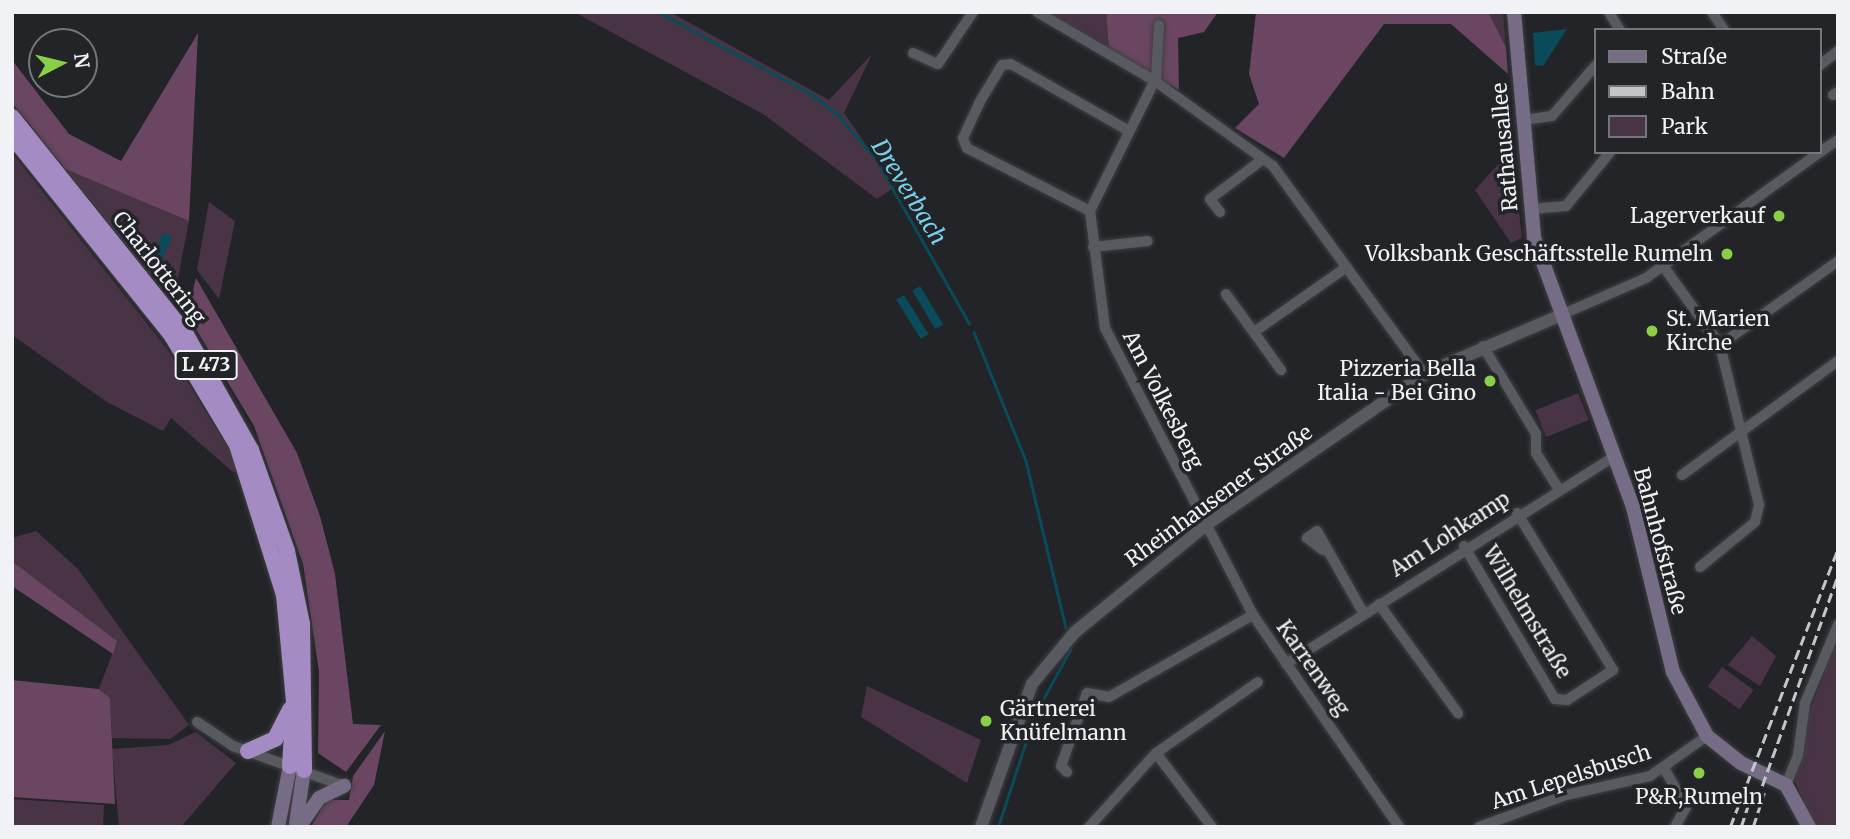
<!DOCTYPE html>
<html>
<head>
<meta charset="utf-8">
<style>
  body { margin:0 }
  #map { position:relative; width:1850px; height:839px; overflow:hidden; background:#232427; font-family:Merriweather,serif }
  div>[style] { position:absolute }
  .green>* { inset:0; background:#493445; transform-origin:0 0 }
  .forest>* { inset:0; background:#6a4662 }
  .water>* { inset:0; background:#094b5a; transform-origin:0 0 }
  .stream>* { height:2.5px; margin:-1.25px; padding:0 1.25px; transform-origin:1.25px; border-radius:1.25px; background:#094b5a }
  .roads { filter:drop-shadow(0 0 2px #3e3f42) drop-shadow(0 0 2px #3e3f42) }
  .minor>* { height:10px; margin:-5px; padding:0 5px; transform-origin:5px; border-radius:5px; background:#595a5f }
  .tertiary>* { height:12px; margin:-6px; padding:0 6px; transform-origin:6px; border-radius:6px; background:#595a5f }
  .secondary>* { height:14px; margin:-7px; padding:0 7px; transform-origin:7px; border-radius:7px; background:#766c85 }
  .trunk>* { height:16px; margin:-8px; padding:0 8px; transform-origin:8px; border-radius:8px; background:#a58bc4 }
  .rail>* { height:2.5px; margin-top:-1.25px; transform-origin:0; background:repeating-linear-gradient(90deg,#c4c5c8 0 10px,transparent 0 15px) }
  .dots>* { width:19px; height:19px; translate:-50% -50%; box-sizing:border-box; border:4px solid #232427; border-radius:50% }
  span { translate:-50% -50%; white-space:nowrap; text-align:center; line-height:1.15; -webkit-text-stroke:7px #232427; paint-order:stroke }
  .shield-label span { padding:2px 5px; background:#232427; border:2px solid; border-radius:5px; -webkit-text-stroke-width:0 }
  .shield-label { font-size:19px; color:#f1f2f5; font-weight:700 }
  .street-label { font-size:21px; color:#f1f2f5 }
  .poi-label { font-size:21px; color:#f1f2f5 }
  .right { translate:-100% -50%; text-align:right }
  .left { translate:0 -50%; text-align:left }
  .water-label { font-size:23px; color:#74d0eb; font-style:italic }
  .frame { position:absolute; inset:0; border:14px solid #f1f2f5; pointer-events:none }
  .legend { position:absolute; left:1594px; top:28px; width:228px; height:126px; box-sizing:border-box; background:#232427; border:2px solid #757679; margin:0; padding:9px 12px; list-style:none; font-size:21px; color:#f1f2f5 }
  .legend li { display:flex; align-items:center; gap:14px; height:35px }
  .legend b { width:35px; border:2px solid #757679 }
  .north { position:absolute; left:28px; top:28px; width:70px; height:70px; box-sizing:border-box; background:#232427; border:2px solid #757679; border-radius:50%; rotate:83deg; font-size:19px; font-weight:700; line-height:28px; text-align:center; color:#f1f2f5 }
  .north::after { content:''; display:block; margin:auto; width:24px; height:32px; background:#89cf48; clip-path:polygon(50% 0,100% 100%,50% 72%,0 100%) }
</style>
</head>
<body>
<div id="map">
  <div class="green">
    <div style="clip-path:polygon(574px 12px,670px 12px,829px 100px,872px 54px,844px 113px,895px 187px,877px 199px,763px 114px)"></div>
    <div style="clip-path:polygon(1047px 12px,1106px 12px,1109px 50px)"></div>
    <div style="clip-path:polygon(1488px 12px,1503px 12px,1506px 47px)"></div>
    <div style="clip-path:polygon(1512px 149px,1522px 238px,1511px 243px,1475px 190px)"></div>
    <div style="clip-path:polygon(12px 153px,167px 349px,241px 469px,233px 472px,171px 418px,163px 431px,107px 402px,12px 335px)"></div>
    <div style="clip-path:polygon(65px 169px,189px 221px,173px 304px,162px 290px)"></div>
    <div style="clip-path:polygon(209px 202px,235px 221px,219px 299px,197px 270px)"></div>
    <div style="left:1578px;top:393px;width:29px;height:46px;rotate:68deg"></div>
    <div style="clip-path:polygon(36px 531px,78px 569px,189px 725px,170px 739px,112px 738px,110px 698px,99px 689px,117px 641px,12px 561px,12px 538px)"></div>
    <div style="clip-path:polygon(1752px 636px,1776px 656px,1760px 686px,1728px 665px)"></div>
    <div style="clip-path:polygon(1838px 636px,1838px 827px,1815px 827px,1795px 781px,1807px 718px)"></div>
    <div style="left:1722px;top:667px;width:39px;height:24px;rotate:36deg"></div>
    <div style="clip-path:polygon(867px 686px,981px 740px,967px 783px,861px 717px)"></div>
    <div style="clip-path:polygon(196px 732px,236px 763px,181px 827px,119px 827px,112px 749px,168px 745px)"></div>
    <div style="clip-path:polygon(12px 799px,104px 805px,103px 827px,12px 827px)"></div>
  </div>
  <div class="forest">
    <div style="clip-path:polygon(1106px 12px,1218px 12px,1204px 32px,1178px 38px,1179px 90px,1109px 50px)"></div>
    <div style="clip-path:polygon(1256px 12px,1488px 12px,1506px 47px,1508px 74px,1451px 24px,1384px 24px,1284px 158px,1235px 128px,1259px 104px,1249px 74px)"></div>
    <div style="clip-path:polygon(198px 33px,189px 221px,65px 169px,12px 103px,12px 60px,69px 134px,121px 161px)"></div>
    <div style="clip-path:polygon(196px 278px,297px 453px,320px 516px,335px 574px,353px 724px,381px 725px,346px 772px,318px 753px,319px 672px,303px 564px,254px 426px,187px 314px)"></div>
    <div style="clip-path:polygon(12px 561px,117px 641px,113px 654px,12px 586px)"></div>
    <div style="clip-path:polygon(12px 680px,99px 689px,110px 698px,115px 804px,12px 797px)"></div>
    <div style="clip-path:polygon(385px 731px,374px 785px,346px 827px,311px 827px,326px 800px,349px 800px,353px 776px)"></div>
  </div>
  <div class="water">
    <div style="clip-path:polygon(1567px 29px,1543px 66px,1535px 65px,1533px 33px)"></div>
    <div style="left:163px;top:233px;width:10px;height:30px;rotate:24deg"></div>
    <div style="left:920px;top:286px;width:45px;height:9px;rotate:59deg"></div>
    <div style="left:904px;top:295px;width:46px;height:9px;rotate:58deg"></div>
  </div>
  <div class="stream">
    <div style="left:658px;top:12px;width:172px;rotate:28.1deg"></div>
    <div style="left:810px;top:93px;width:37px;rotate:38deg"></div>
    <div style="left:839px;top:116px;width:57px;rotate:49.3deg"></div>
    <div style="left:876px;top:159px;width:189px;rotate:60.4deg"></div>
    <div style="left:974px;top:332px;width:139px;rotate:68deg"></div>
    <div style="left:1026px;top:461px;width:171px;rotate:76.5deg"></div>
    <div style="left:998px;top:827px;width:119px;rotate:-71.9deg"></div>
    <div style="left:1035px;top:714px;width:73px;rotate:-61.3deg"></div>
  </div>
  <div class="roads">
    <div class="minor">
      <div style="left:1037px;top:12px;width:137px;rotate:30.3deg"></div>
      <div style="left:1155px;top:81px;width:145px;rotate:35.8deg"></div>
      <div style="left:1273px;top:166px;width:257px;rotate:54deg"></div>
      <div style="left:1609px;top:12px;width:21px;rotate:59deg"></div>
      <div style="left:1712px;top:12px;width:22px;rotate:56deg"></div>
      <div style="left:1159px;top:25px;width:53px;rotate:93.2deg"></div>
      <div style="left:1156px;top:78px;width:148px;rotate:116.4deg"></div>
      <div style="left:1090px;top:211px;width:118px;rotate:82.7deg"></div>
      <div style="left:1105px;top:328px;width:323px;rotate:62.7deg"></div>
      <div style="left:1253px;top:615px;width:257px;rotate:55.4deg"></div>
      <div style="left:913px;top:53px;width:27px;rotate:24deg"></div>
      <div style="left:938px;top:64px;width:63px;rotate:-56.1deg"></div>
      <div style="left:1820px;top:65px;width:23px;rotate:-38deg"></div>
      <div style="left:1833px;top:95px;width:6px;rotate:-31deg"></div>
      <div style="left:1523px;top:120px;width:29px;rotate:-8deg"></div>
      <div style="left:1552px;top:116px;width:67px;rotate:-49.2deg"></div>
      <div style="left:1820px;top:152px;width:22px;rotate:-34deg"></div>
      <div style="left:1531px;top:209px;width:35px;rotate:-5deg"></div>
      <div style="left:1566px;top:206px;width:70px;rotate:-50.8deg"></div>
      <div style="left:1090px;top:211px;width:138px;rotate:-152.9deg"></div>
      <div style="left:967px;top:148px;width:11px;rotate:-112deg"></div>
      <div style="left:963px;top:138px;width:38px;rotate:-65deg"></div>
      <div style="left:979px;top:103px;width:44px;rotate:-58.8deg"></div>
      <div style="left:1002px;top:65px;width:9px;rotate:-6deg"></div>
      <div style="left:1011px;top:64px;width:136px;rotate:29.6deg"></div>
      <div style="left:1220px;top:212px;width:16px;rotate:-128deg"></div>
      <div style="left:1210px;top:199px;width:66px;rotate:-37deg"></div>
      <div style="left:1093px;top:247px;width:55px;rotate:-6.2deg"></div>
      <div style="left:1661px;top:263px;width:101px;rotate:54.3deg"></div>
      <div style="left:1720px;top:345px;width:165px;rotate:76.3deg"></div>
      <div style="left:1759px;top:505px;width:17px;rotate:103deg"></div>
      <div style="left:1755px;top:522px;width:71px;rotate:140.7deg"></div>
      <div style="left:1226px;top:294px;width:94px;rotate:54.1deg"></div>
      <div style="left:1563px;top:314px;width:90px;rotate:-23.4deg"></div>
      <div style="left:1646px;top:278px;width:215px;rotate:-35.9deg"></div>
      <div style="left:1254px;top:332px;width:113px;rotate:-35deg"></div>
      <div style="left:1720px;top:345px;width:145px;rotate:-35.4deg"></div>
      <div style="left:1483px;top:346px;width:103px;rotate:58.9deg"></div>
      <div style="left:1536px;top:434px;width:19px;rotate:90deg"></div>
      <div style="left:1536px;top:453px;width:41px;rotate:57.8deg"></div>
      <div style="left:1682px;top:475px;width:193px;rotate:-36.2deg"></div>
      <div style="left:1464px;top:546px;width:178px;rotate:59.3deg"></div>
      <div style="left:1555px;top:699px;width:12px;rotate:5deg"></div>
      <div style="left:1567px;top:700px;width:55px;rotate:-33.1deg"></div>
      <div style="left:1613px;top:670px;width:184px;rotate:-121.4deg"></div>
      <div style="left:1323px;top:550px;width:20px;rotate:-143deg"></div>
      <div style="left:1307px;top:538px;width:12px;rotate:-35deg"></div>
      <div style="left:1317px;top:531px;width:95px;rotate:60.5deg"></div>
      <div style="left:1379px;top:604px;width:135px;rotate:54.1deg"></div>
      <div style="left:1286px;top:664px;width:389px;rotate:-32.3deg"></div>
      <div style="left:197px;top:722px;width:43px;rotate:33.7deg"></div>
      <div style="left:233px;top:746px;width:118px;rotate:19.8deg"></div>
      <div style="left:1156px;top:753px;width:93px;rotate:52.9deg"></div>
      <div style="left:1664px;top:768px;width:45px;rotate:60.6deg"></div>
      <div style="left:1686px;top:807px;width:23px;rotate:119deg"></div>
      <div style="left:1067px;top:772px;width:8px;rotate:-135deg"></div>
      <div style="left:1061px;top:766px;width:77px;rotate:-70.4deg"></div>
      <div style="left:1087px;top:693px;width:22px;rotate:10deg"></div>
      <div style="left:1109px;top:697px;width:166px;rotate:-29.7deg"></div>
      <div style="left:1786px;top:785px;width:32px;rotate:-68deg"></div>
      <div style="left:1798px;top:755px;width:52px;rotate:-82.3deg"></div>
      <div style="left:1805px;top:703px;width:85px;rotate:-67.1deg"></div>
      <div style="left:1089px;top:827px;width:100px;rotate:-47.8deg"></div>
      <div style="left:1156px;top:753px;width:124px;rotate:-34.8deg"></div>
      <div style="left:1479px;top:827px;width:93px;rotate:-20.2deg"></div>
      <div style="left:1566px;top:795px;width:86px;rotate:-12.7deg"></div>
      <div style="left:1650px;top:776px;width:70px;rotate:-35.1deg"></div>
    </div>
    <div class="tertiary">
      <div style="left:981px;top:827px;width:152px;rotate:-70.4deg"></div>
      <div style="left:1032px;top:684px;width:67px;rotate:-50.4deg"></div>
      <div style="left:1075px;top:632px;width:169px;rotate:-39.2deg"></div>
      <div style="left:1206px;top:525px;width:265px;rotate:-34.7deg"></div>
      <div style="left:1424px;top:374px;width:151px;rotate:-23.3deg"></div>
    </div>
    <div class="secondary">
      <div style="left:1514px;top:12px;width:227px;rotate:84.9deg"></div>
      <div style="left:1534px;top:238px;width:287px;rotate:69.8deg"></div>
      <div style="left:1633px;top:507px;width:170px;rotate:76.4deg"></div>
      <div style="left:1673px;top:672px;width:72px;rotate:62deg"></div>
      <div style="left:1707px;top:736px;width:43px;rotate:38.5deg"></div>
      <div style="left:1741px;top:763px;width:50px;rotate:26.1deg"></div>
      <div style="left:1786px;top:785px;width:48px;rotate:61.3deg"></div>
      <div style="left:296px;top:824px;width:55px;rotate:-81.6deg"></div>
      <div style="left:278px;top:827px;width:62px;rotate:-78.9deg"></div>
      <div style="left:299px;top:827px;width:35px;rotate:-55deg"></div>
      <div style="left:319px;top:798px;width:28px;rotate:-26deg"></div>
    </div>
    <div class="trunk">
      <div style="left:12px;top:117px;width:277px;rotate:51.3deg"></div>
      <div style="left:185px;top:333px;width:134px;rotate:60.6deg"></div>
      <div style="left:251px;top:450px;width:107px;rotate:70.4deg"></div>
      <div style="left:287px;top:551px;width:75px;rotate:78.4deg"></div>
      <div style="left:302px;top:624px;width:146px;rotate:89.2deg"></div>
      <div style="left:12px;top:136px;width:256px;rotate:51.3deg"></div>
      <div style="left:172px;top:336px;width:127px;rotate:59.2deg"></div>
      <div style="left:237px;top:445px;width:157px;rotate:72.6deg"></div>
      <div style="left:284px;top:595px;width:106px;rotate:84.6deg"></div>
      <div style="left:294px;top:701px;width:65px;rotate:93.5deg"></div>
      <div style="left:248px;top:751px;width:30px;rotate:-24deg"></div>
      <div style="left:275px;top:739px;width:33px;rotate:-63deg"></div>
    </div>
  </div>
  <div class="rail">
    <div style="left:1757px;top:800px;width:239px;rotate:-70.2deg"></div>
    <div style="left:1730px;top:827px;width:299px;rotate:-68.8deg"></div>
    <div style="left:1741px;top:827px;width:40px;rotate:-72deg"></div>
    <div style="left:1753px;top:827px;width:36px;rotate:-72deg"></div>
  </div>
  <div class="dots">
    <div style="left:1779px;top:216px;background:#89cf48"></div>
    <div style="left:1727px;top:254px;background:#89cf48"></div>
    <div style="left:1652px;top:331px;background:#89cf48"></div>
    <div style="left:1490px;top:381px;background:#89cf48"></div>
    <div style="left:986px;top:721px;background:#89cf48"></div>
    <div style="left:1699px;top:773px;background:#89cf48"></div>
  </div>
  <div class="shield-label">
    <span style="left:206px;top:365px">L 473</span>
  </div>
  <div class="street-label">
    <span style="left:1505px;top:147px;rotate:-95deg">Rathausallee</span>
    <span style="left:159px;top:268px;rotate:52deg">Charlottering</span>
    <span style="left:1163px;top:400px;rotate:63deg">Am Volkesberg</span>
    <span style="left:1219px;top:496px;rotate:-36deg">Rheinhausener Straße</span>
    <span style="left:1450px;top:534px;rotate:-33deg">Am Lohkamp</span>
    <span style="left:1660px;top:541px;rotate:75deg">Bahnhofstraße</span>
    <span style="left:1527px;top:612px;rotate:59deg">Wilhelmstraße</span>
    <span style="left:1313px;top:668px;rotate:55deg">Karrenweg</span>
    <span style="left:1571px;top:777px;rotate:-18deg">Am Lepelsbusch</span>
  </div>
  <div class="poi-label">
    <span class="right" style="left:1765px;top:216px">Lagerverkauf</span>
    <span class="right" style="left:1713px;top:254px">Volksbank Geschäftsstelle Rumeln</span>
    <span class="left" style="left:1666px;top:331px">St. Marien<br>Kirche</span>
    <span class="right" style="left:1476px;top:381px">Pizzeria Bella<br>Italia - Bei Gino</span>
    <span class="left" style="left:1000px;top:721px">Gärtnerei<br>Knüfelmann</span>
    <span style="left:1699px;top:797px">P&amp;R,Rumeln</span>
  </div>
  <div class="water-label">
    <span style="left:909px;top:192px;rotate:58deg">Dreverbach</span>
  </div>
  <div class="frame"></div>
  <ul class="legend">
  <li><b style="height:9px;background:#766c85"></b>Straße</li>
  <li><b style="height:9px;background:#c4c5c8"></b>Bahn</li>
  <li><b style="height:19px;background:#493445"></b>Park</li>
  </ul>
  <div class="north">N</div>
</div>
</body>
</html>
